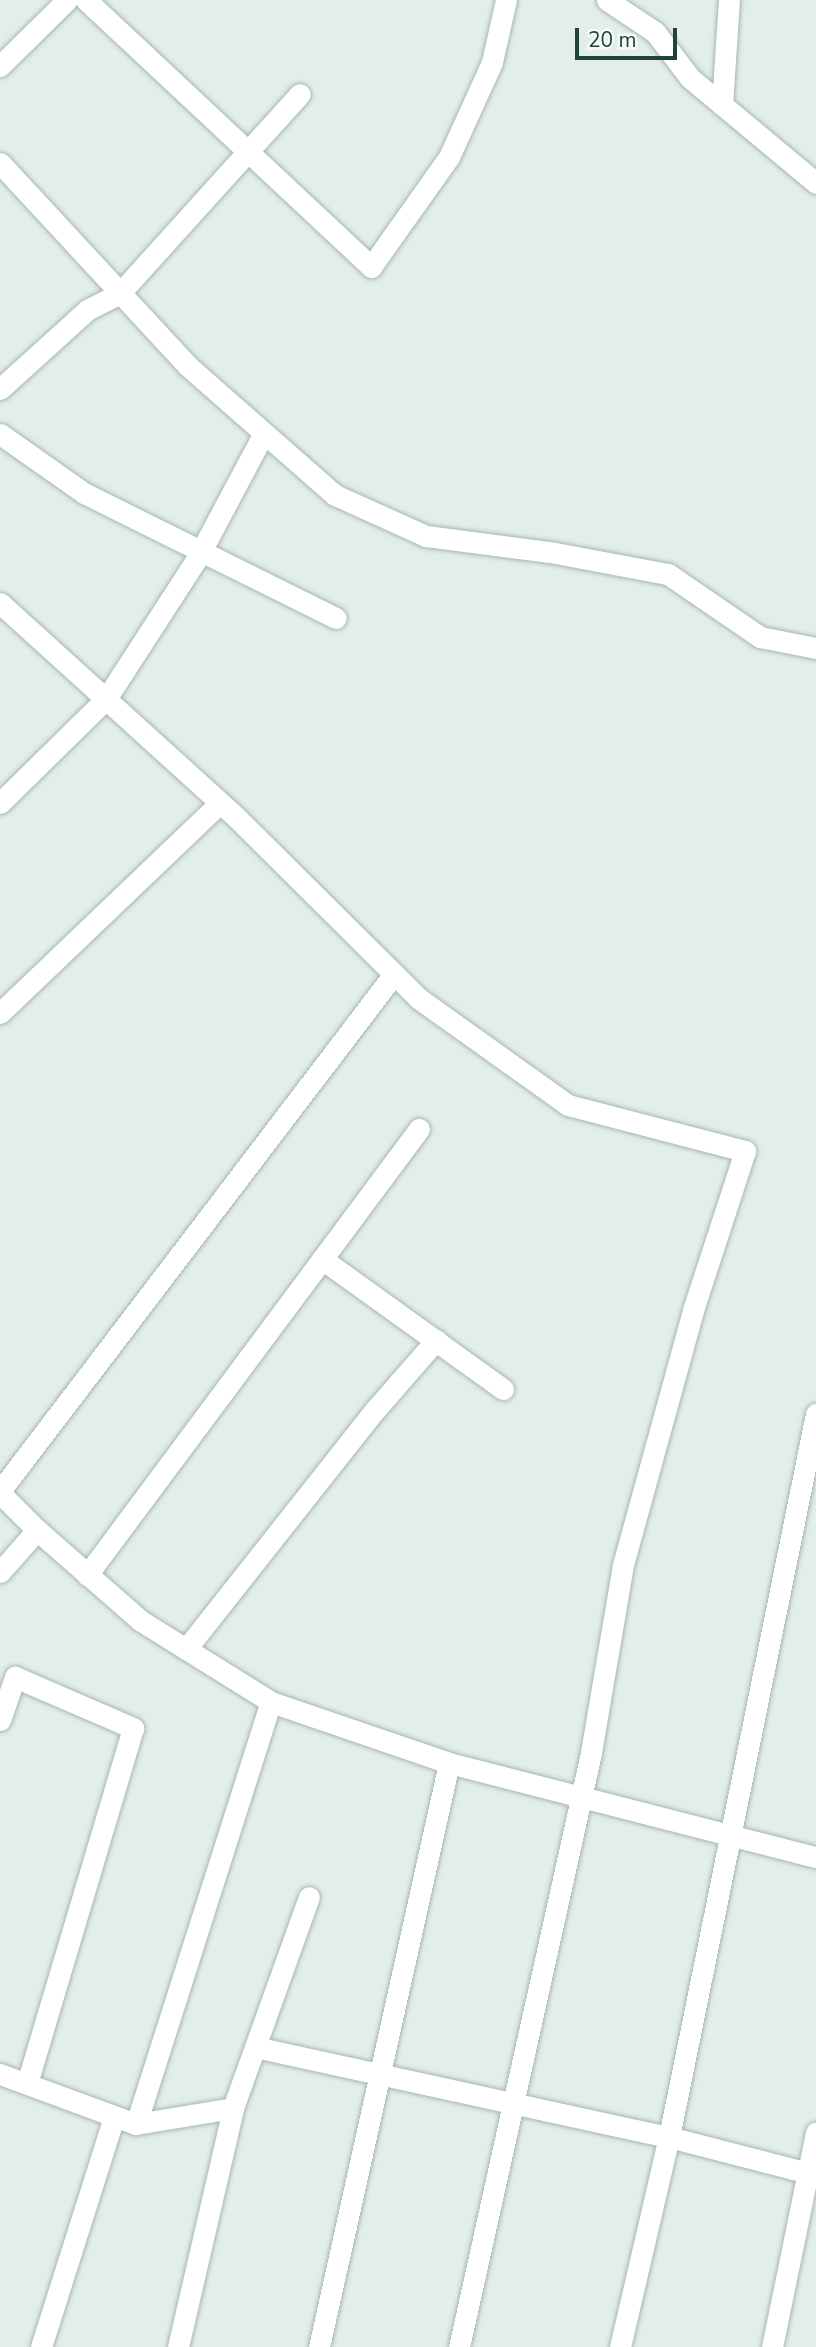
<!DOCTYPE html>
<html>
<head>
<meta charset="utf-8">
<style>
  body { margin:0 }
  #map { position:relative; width:816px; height:2347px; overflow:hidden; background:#e3eeea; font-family:"Nunito Sans",sans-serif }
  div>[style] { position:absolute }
  .roads { filter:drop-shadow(0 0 2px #a5b7b2) drop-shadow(0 0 2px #a5b7b2) }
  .street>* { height:21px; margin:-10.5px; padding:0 10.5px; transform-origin:10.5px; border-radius:10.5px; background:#fff }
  span { translate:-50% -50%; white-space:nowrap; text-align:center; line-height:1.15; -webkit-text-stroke:5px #f4faf7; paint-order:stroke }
  .scale { position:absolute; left:575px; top:28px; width:102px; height:32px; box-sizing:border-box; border:4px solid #20423a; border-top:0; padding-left:9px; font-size:21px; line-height:24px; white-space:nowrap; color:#20423a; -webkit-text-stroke:5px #f4faf7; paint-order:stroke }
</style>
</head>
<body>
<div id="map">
  <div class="roads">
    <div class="street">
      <div style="left:86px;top:0;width:391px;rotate:43.1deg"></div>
      <div style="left:371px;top:267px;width:135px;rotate:-54.7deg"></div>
      <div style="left:449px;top:157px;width:104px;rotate:-65.6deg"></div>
      <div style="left:492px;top:62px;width:64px;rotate:-77.3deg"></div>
      <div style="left:607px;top:0;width:58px;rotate:33.7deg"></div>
      <div style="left:655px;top:32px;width:58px;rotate:52.7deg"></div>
      <div style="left:690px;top:78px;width:164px;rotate:39.8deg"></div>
      <div style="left:0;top:66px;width:94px;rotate:-44.6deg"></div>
      <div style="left:722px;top:105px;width:105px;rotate:-86.2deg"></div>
      <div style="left:0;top:163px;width:277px;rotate:47.2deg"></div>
      <div style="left:188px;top:366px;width:196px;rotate:41.3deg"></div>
      <div style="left:335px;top:495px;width:100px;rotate:24.3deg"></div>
      <div style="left:426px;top:536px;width:125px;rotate:7.4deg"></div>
      <div style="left:550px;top:552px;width:120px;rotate:10.6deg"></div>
      <div style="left:668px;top:574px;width:112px;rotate:34.4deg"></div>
      <div style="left:760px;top:637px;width:57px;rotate:11.1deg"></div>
      <div style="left:0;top:389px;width:118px;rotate:-42.2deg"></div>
      <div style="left:87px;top:310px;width:37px;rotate:-27deg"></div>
      <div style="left:120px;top:293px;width:268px;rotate:-47.9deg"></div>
      <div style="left:0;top:434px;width:103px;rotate:35.1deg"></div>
      <div style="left:84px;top:493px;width:281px;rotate:26.4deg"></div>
      <div style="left:0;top:603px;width:321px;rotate:42.2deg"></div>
      <div style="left:238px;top:819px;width:254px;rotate:44.8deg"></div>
      <div style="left:418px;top:998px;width:184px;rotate:35.5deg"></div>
      <div style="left:568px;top:1105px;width:183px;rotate:14.6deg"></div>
      <div style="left:745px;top:1151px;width:164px;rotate:108.1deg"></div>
      <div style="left:694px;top:1307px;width:268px;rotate:105.4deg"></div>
      <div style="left:623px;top:1565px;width:191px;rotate:99.7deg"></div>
      <div style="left:591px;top:1753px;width:608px;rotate:102.53deg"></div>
      <div style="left:0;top:803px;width:148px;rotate:-44.5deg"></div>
      <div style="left:106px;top:699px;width:169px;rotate:-57.1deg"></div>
      <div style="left:198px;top:557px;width:140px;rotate:-62deg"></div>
      <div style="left:0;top:1013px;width:304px;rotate:-43.7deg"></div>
      <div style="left:322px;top:1259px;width:223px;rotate:35.7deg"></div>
      <div style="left:0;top:1491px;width:650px;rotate:-52.69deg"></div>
      <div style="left:0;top:1493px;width:52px;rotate:45deg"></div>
      <div style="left:0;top:1572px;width:56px;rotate:-48.6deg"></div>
      <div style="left:37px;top:1530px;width:138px;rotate:41.2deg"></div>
      <div style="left:141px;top:1621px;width:153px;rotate:31.9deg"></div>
      <div style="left:271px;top:1702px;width:188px;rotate:18.9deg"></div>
      <div style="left:449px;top:1763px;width:379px;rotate:14.4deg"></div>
      <div style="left:87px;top:1575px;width:556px;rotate:-53.34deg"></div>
      <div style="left:186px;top:1649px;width:305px;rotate:-51.7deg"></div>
      <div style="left:375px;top:1410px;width:93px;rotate:-48.9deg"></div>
      <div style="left:0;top:1720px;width:46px;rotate:-70.8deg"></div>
      <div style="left:15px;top:1677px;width:129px;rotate:23.4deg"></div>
      <div style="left:133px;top:1728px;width:370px;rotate:106.6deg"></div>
      <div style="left:255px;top:2047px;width:424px;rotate:12.3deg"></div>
      <div style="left:669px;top:2137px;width:152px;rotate:14.5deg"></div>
      <div style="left:0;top:2074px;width:145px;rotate:20.2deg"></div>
      <div style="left:136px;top:2124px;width:98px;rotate:-9.4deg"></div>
      <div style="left:233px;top:2108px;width:224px;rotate:-70.2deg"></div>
      <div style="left:136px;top:2124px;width:443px;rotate:-72.3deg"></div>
      <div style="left:41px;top:2347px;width:241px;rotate:-72.4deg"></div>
      <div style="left:178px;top:2347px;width:245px;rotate:-77deg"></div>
      <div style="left:319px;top:2347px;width:598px;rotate:-77.45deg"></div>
      <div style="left:620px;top:2347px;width:216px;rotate:-76.9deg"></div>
      <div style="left:669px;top:2137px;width:738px;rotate:-78.51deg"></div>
      <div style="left:772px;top:2347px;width:219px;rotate:-78.4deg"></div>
    </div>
  </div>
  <div class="scale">20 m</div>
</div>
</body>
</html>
